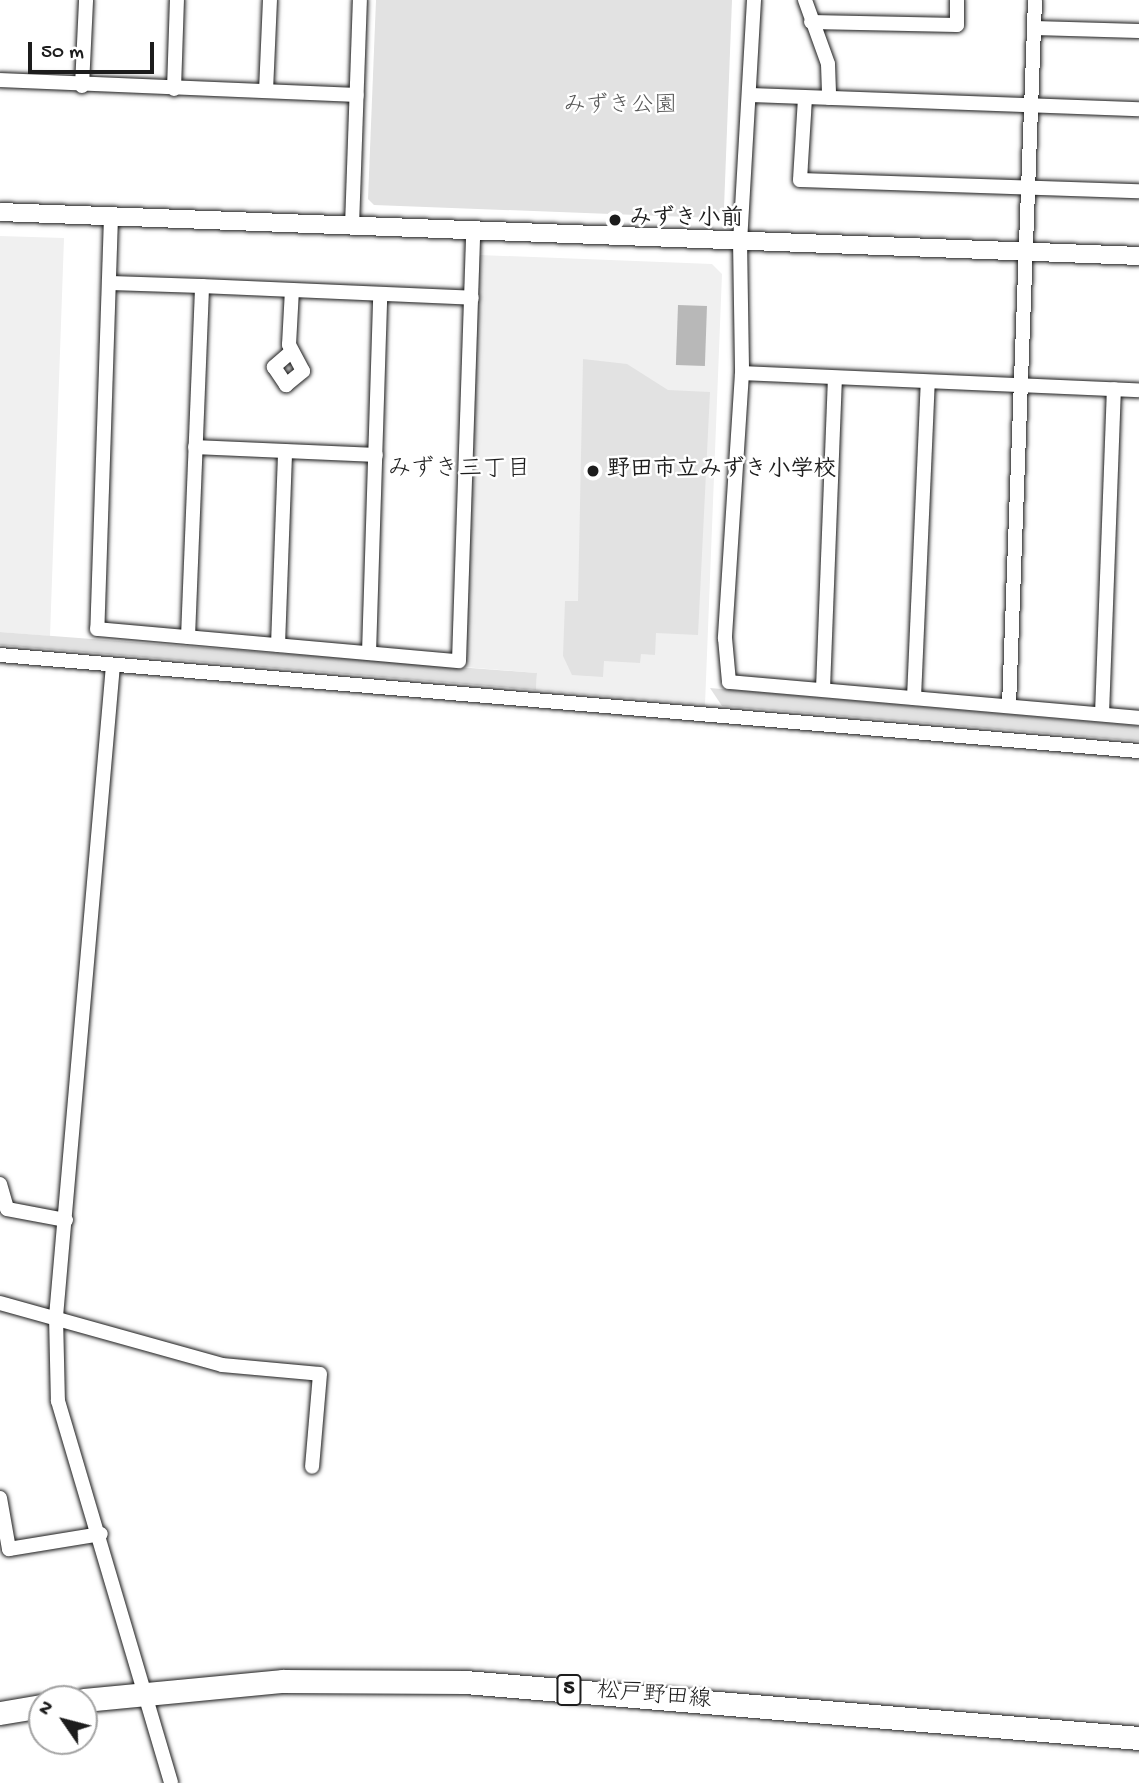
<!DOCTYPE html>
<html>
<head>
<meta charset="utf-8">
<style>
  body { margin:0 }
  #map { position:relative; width:1139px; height:1783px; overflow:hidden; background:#fff; font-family:"Gochi Hand","Klee One",sans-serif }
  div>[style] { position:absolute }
  .built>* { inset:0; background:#f0f0f0 }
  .green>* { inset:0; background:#e2e2e2 }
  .water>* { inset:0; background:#b8b8b8; transform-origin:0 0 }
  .roads { filter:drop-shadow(0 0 2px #1c1c1c) drop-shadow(0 0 2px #1c1c1c) }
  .minor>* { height:14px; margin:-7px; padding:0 7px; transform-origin:7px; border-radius:7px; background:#fff }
  .tertiary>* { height:18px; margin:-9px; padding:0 9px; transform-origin:9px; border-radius:9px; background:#fff }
  .primary>* { height:23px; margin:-11.5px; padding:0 11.5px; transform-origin:11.5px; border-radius:11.5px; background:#fff }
  .dots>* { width:19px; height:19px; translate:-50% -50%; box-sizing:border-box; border:4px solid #fff; border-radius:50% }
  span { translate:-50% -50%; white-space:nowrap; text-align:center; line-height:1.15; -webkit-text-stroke:5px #fff; paint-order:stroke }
  .shield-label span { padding:2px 5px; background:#fff; border:2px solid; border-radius:5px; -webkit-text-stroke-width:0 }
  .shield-label { font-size:21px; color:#1c1c1c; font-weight:700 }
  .park-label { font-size:23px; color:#575757 }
  .poi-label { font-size:23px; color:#1c1c1c; font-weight:700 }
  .left { translate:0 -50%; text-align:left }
  .street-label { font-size:23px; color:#1c1c1c }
  .neighbourhood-label { font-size:24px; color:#1c1c1c }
  .north { position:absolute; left:28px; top:1685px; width:70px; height:70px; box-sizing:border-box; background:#fff; border:2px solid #a4a4a4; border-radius:50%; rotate:305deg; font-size:19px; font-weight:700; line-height:28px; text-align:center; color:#1c1c1c }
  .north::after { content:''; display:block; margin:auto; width:24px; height:32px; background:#1c1c1c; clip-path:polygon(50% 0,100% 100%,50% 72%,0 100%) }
  .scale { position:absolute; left:28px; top:42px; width:126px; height:32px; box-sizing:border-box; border:4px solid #1c1c1c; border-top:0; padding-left:9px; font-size:21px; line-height:24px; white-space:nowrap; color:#1c1c1c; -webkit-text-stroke:5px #fff; paint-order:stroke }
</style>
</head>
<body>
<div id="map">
  <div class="built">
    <div style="clip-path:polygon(0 236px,64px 238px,50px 636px,0 632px)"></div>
    <div style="clip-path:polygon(479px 255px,712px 264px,722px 274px,705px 705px,536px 690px,537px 673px,464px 667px)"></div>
  </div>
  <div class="green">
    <div style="clip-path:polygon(376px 0,732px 0,724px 208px,714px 218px,374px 205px,368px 199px)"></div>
    <div style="clip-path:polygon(583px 359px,627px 364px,668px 390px,710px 392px,698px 635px,656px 633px,655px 655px,641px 654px,640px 663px,604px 661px,603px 677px,572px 675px,563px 656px,565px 601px,578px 601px)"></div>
    <div style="clip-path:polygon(0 632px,537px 673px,536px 690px,0 645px)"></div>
    <div style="clip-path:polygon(710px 688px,1139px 726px,1139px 741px,722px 706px)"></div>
  </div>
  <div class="water">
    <div style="left:678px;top:305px;width:29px;height:60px;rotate:2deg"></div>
  </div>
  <div class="roads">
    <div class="minor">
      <div style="left:754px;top:0;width:240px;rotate:93.3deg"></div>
      <div style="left:740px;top:240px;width:133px;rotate:89.1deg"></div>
      <div style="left:742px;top:373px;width:266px;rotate:93.7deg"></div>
      <div style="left:725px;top:638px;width:44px;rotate:84.8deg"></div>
      <div style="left:729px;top:682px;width:412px;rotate:5deg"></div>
      <div style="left:805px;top:0;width:68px;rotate:70.2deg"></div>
      <div style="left:828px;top:64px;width:34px;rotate:88deg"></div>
      <div style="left:811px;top:22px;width:146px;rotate:1.2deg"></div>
      <div style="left:957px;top:25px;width:25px;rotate:-90deg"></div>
      <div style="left:1034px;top:28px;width:105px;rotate:1.6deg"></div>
      <div style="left:0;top:80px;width:357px;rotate:2.4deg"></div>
      <div style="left:82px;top:86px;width:86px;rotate:-87.3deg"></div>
      <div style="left:174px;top:89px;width:89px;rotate:-88.1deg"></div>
      <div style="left:266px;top:91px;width:91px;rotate:-87.5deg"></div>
      <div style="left:751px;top:95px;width:388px;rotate:2.1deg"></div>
      <div style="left:805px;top:98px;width:82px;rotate:93.5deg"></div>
      <div style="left:800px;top:180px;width:339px;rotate:1.9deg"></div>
      <div style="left:111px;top:217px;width:412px;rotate:91.9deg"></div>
      <div style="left:97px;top:629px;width:363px;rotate:5.1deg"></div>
      <div style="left:459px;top:661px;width:430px;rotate:-88.1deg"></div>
      <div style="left:352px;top:226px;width:226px;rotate:-88deg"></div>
      <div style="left:110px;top:283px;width:92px;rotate:1.9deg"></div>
      <div style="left:291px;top:352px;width:23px;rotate:139deg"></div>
      <div style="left:274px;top:367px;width:22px;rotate:56deg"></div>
      <div style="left:286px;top:385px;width:22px;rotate:-39deg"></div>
      <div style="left:303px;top:371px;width:30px;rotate:-118deg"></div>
      <div style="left:289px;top:345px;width:55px;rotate:-86.9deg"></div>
      <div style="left:742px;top:373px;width:397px;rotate:2.5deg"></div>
      <div style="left:195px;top:447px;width:181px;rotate:2.5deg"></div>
      <div style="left:188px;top:637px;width:351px;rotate:-87.7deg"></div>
      <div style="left:202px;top:286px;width:270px;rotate:2.5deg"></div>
      <div style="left:278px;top:645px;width:194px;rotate:-87.9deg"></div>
      <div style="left:369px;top:653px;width:359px;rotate:-88.2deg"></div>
      <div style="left:0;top:655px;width:1143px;rotate:4.82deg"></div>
      <div style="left:113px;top:665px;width:653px;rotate:95deg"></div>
      <div style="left:56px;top:1316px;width:85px;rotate:88.7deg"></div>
      <div style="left:58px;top:1401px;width:398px;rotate:73.5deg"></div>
      <div style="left:823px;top:689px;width:311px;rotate:-87.8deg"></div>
      <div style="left:914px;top:698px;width:316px;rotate:-87.5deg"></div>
      <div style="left:1009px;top:706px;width:706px;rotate:-87.89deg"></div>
      <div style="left:1102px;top:714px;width:325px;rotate:-87.9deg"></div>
      <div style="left:0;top:1184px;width:26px;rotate:74deg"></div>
      <div style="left:7px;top:1209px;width:60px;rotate:10.6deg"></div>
      <div style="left:0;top:1303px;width:230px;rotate:15.6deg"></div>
      <div style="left:222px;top:1365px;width:98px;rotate:5.2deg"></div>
      <div style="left:320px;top:1374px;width:93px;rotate:94.9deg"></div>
      <div style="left:0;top:1498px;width:52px;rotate:80deg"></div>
      <div style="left:9px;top:1549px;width:93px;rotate:-9.3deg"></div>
    </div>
    <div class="tertiary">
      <div style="left:0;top:212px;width:1140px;rotate:2.21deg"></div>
    </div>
    <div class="primary">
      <div style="left:84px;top:1700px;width:200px;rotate:-5.5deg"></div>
      <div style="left:283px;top:1681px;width:182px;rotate:0.3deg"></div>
      <div style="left:465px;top:1682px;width:676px;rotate:4.75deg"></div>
      <div style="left:0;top:1713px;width:43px;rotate:-9.5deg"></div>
    </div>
  </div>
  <div class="dots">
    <div style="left:615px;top:220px;background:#1c1c1c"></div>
    <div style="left:593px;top:471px;background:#1c1c1c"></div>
  </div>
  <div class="shield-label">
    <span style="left:569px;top:1690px">5</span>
  </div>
  <div class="park-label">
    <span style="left:620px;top:107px">みずき公園</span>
  </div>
  <div class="poi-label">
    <span class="left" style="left:629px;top:220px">みずき小前</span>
    <span class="left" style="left:607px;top:471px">野田市立みずき小学校</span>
  </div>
  <div class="street-label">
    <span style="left:654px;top:1697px;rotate:5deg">松戸野田線</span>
  </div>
  <div class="neighbourhood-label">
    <span style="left:459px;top:471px">みずき三丁目</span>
  </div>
  <div class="north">N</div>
  <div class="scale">50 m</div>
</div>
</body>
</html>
